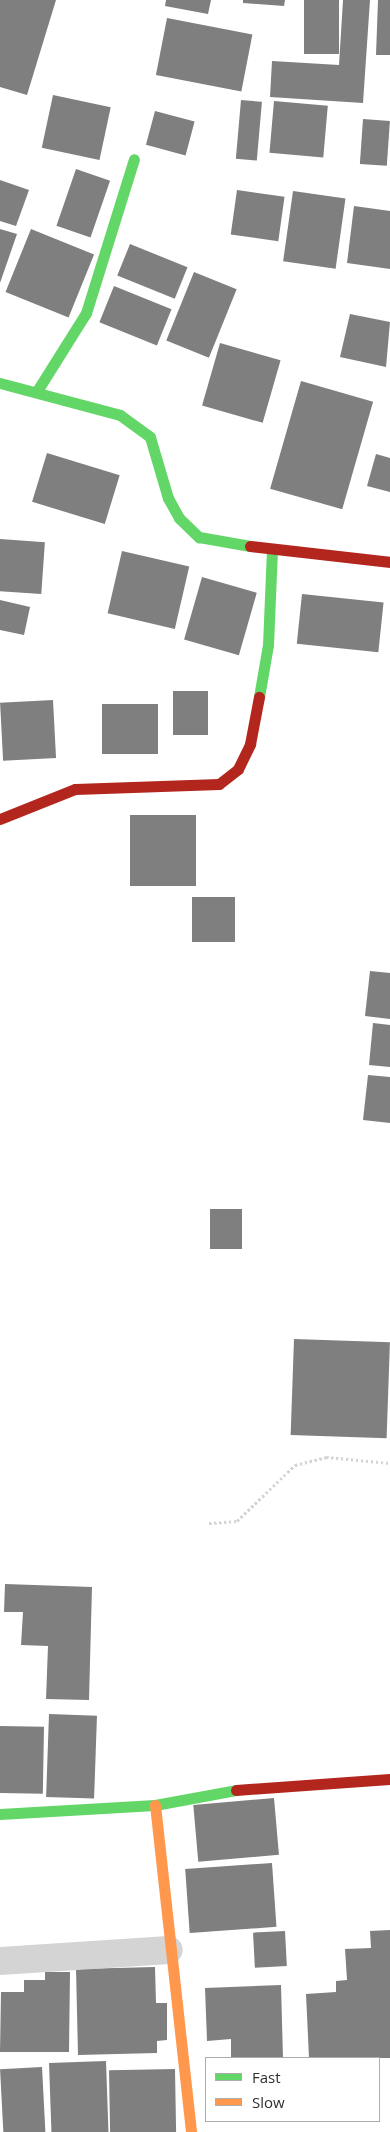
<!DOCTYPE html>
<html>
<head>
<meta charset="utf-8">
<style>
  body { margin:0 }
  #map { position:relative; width:390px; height:2132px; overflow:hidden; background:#fff; font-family:"Open Sans",sans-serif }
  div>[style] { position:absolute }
  .building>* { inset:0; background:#7f7f7f; transform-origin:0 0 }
  .path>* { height:3px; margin-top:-1.5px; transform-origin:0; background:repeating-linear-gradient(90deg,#d4d4d4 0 2.5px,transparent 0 5px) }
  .street>* { height:28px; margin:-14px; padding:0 14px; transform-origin:14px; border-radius:14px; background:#d4d4d4 }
  .fast>* { height:11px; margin:-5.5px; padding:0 5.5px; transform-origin:5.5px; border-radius:5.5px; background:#63d668 }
  .slow>* { height:11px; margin:-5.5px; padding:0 5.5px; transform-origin:5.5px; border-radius:5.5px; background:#ff974d }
  .jam>* { height:11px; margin:-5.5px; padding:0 5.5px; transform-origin:5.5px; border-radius:5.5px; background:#b3261e }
  span { translate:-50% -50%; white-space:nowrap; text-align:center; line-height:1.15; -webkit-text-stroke:5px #fff; paint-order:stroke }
  .legend { position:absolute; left:205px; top:2057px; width:175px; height:65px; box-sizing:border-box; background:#fff; border:1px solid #acacac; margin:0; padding:6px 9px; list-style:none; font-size:15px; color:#2f2f2f }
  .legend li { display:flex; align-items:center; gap:10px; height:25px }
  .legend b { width:25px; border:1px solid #acacac }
</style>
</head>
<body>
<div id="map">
  <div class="building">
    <div style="clip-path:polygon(0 0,56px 0,27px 95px,0 87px)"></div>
    <div style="clip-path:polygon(166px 0,211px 0,208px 14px,165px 6px)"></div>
    <div style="clip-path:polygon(243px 0,285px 0,284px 6px,243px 3px)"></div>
    <div style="left:304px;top:0;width:35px;height:54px"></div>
    <div style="clip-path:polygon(343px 0,370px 0,363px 103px,270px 97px,272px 61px,339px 65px)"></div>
    <div style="clip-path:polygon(378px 0,390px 0,390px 55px,376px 55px)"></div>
    <div style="left:167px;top:18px;width:87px;height:58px;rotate:11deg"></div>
    <div style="left:53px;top:95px;width:59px;height:54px;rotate:12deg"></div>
    <div style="left:241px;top:100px;width:21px;height:59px;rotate:5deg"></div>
    <div style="left:274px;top:101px;width:54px;height:52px;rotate:5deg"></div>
    <div style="left:155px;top:111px;width:41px;height:35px;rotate:15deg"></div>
    <div style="left:363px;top:119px;width:27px;height:45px;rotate:4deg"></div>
    <div style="left:76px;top:169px;width:36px;height:60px;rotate:19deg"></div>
    <div style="clip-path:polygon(0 180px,29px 190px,16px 226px,0 221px)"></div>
    <div style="left:237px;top:190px;width:48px;height:45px;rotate:8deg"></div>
    <div style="left:293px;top:191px;width:53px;height:71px;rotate:8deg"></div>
    <div style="clip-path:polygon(354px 206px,390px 211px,390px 269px,347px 263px)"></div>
    <div style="clip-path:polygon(0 229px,17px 234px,0 283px)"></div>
    <div style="left:31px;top:229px;width:68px;height:68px;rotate:22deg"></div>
    <div style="left:130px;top:244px;width:62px;height:34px;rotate:22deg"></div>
    <div style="left:194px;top:272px;width:46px;height:74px;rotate:22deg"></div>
    <div style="left:114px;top:286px;width:62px;height:39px;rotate:22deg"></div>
    <div style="clip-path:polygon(350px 314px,390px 322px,386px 367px,340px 357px)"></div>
    <div style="left:220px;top:343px;width:63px;height:65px;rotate:16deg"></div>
    <div style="left:301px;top:381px;width:75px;height:112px;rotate:16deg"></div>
    <div style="left:47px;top:453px;width:76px;height:51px;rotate:17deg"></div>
    <div style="clip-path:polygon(376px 454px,390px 458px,390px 492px,367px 486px)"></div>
    <div style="left:0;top:539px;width:45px;height:52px;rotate:4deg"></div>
    <div style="left:122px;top:551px;width:69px;height:64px;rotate:13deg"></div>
    <div style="left:202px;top:577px;width:57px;height:65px;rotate:16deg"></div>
    <div style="left:302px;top:594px;width:82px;height:50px;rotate:6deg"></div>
    <div style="clip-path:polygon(0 600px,30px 607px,24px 635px,0 630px)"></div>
    <div style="left:173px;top:691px;width:35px;height:44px"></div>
    <div style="left:53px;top:700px;width:58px;height:53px;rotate:87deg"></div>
    <div style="left:158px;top:704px;width:50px;height:56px;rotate:90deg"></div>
    <div style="left:196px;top:815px;width:71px;height:66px;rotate:90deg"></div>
    <div style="left:192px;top:897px;width:43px;height:45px"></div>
    <div style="clip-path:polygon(370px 971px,390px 973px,390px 1019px,365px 1016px)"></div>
    <div style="clip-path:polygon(373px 1023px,390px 1025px,390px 1067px,369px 1065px)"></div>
    <div style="clip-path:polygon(368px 1075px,390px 1077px,390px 1123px,363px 1120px)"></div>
    <div style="left:210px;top:1209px;width:32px;height:40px"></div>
    <div style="left:294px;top:1339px;width:96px;height:96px;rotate:2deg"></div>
    <div style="clip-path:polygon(5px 1584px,92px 1587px,89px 1700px,46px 1699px,48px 1646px,21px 1645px,23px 1612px,4px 1612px)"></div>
    <div style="left:49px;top:1714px;width:48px;height:83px;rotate:2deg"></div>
    <div style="left:0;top:1726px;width:44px;height:67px;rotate:1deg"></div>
    <div style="left:274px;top:1798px;width:57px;height:81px;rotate:85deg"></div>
    <div style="left:272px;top:1863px;width:64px;height:87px;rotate:86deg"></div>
    <div style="clip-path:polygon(390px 1930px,390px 2058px,309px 2058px,306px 1994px,336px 1992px,336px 1981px,347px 1980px,345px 1949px,371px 1948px,370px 1931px)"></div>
    <div style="left:285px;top:1931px;width:35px;height:32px;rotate:87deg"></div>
    <div style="clip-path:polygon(155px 1967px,156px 2003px,167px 2003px,167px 2040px,157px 2041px,157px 2053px,78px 2055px,76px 1969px)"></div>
    <div style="clip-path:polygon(45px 1972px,70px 1972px,69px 2052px,0 2052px,1px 1992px,24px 1992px,24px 1980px,45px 1980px)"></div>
    <div style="clip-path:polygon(281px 1985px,283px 2058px,231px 2058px,231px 2039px,207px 2041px,205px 1988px)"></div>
    <div style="left:106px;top:2061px;width:71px;height:57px;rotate:88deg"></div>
    <div style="left:42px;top:2067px;width:65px;height:42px;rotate:87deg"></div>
    <div style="left:175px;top:2069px;width:63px;height:66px;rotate:89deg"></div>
  </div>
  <div class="path">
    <div style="left:209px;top:1523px;width:28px;rotate:-4deg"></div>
    <div style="left:237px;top:1521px;width:81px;rotate:-44deg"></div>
    <div style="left:295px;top:1465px;width:32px;rotate:-14deg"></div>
    <div style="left:326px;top:1457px;width:64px;rotate:5.4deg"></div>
  </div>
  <div class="street">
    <div style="left:0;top:1961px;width:169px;rotate:-3.7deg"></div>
  </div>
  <div class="fast">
    <div style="left:0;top:383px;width:124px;rotate:14.9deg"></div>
    <div style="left:120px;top:415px;width:37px;rotate:36deg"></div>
    <div style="left:150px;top:437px;width:64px;rotate:73.6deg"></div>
    <div style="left:168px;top:498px;width:23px;rotate:61deg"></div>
    <div style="left:179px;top:518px;width:28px;rotate:44deg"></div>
    <div style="left:199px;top:537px;width:52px;rotate:10deg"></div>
    <div style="left:37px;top:391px;width:92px;rotate:-57.9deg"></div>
    <div style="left:86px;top:313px;width:161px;rotate:-72.7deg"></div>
    <div style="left:259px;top:697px;width:53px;rotate:-80.2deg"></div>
    <div style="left:268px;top:645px;width:95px;rotate:-87.6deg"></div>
    <div style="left:0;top:1814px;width:155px;rotate:-3.3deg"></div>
    <div style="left:155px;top:1805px;width:82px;rotate:-10.5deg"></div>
  </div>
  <div class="slow">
    <div style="left:155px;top:1805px;width:329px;rotate:83.7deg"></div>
  </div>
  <div class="jam">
    <div style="left:250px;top:546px;width:141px;rotate:6.5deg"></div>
    <div style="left:0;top:819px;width:81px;rotate:-21.8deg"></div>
    <div style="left:75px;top:789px;width:144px;rotate:-2deg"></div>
    <div style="left:219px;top:784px;width:24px;rotate:-38deg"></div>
    <div style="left:238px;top:769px;width:28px;rotate:-64deg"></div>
    <div style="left:250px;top:744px;width:48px;rotate:-79.2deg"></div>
    <div style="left:236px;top:1790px;width:154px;rotate:-4.1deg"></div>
  </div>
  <ul class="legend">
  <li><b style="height:6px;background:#63d668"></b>Fast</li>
  <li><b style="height:6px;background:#ff974d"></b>Slow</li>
  </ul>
</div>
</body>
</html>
